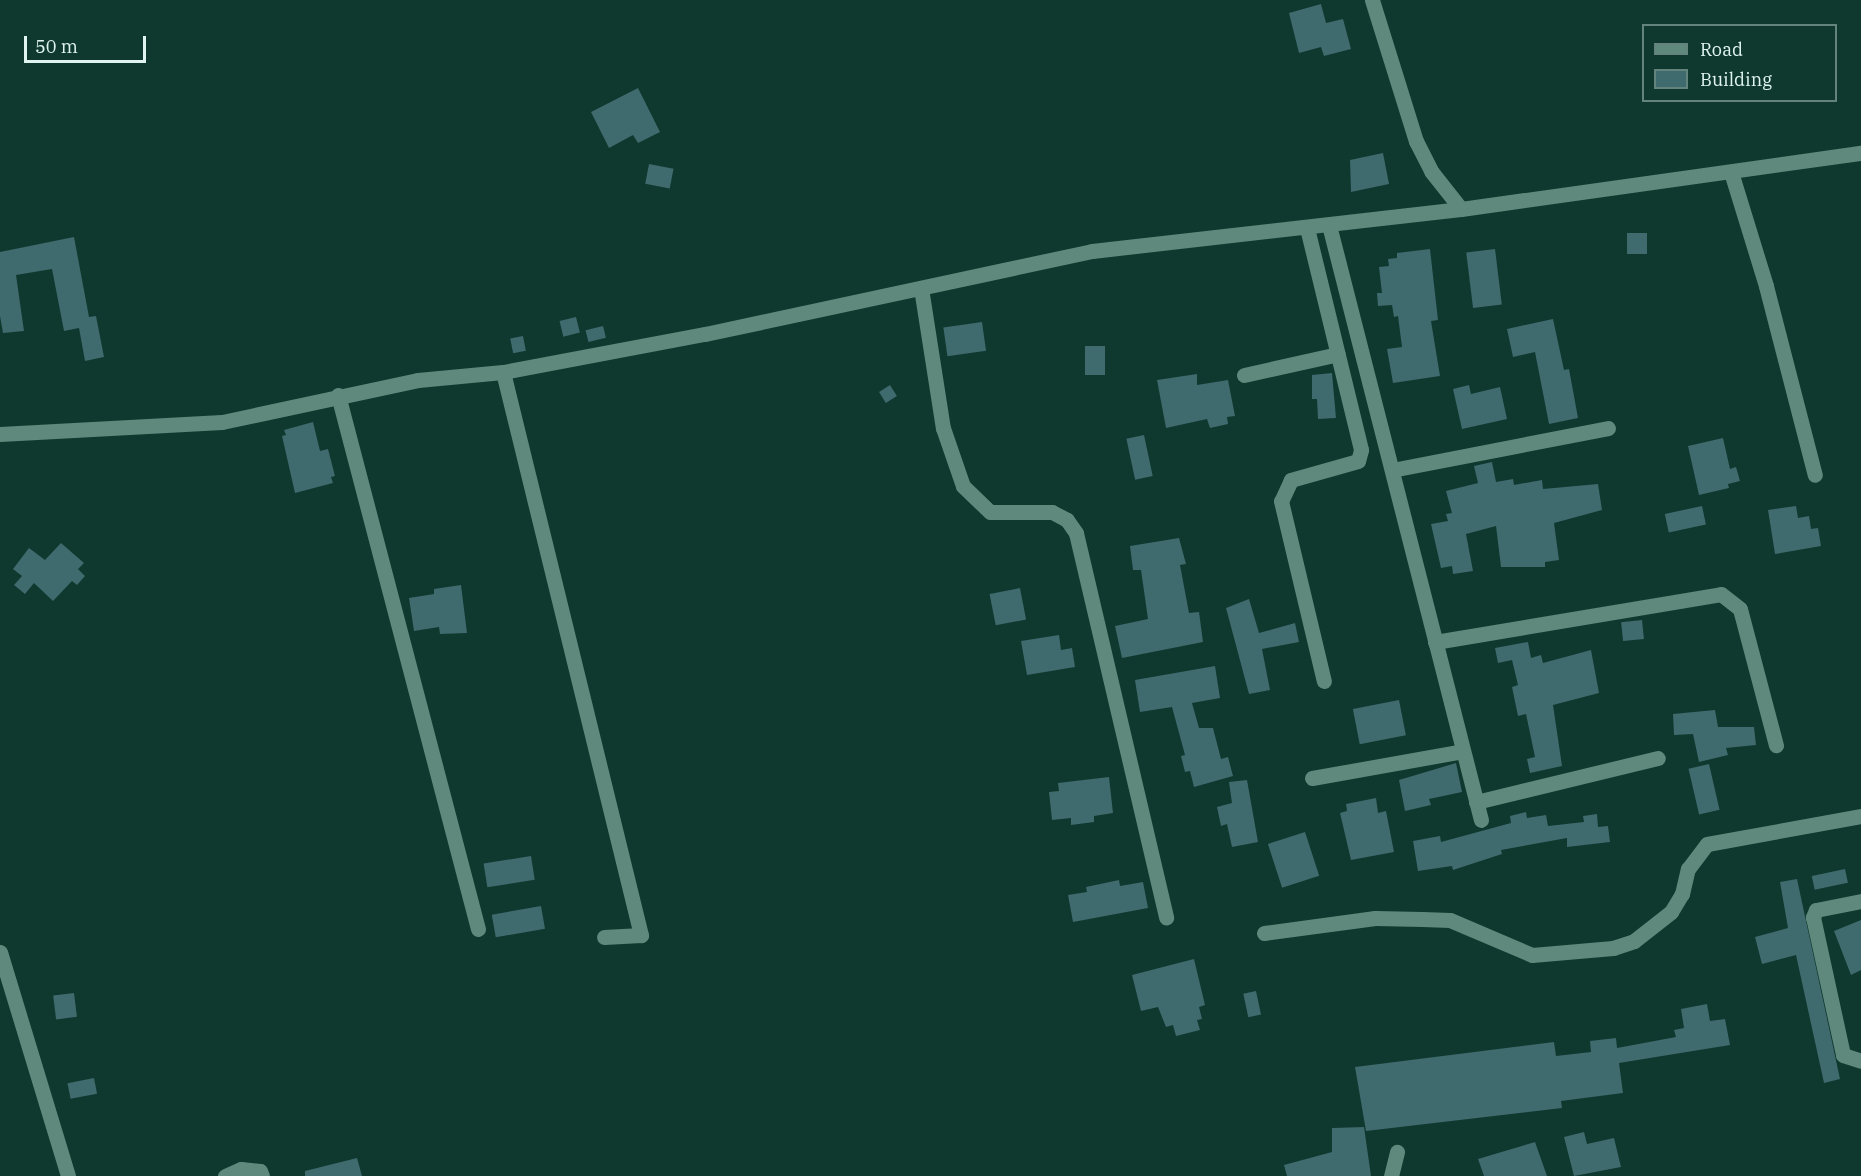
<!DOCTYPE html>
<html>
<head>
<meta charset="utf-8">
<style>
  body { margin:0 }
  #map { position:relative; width:1861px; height:1176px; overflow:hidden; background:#0f382f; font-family:"IBM Plex Serif",serif }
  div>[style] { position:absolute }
  .building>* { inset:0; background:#3f6a6e; transform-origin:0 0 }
  .minor>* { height:15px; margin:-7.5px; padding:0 7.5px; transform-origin:7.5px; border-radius:7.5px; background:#60897d }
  span { translate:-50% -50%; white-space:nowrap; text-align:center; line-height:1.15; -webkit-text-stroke:4.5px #0f382f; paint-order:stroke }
  .legend { position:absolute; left:1642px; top:24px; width:195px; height:78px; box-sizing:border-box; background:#0f382f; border:2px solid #63847c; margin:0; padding:8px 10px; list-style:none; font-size:18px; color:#e0f5ef }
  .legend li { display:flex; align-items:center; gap:12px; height:30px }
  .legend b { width:30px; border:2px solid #63847c }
  .scale { position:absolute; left:24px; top:36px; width:122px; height:27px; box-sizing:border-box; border:3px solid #e0f5ef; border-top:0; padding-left:8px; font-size:18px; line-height:21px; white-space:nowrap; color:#e0f5ef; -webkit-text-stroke:4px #0f382f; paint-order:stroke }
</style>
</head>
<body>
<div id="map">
  <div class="building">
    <div style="clip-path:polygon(1321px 4px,1326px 23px,1343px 19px,1351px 49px,1324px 56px,1321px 47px,1299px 53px,1289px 13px)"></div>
    <div style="clip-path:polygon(638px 88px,660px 132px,638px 143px,633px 135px,609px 148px,591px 112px)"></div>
    <div style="clip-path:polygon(1383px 153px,1389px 184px,1351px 192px,1350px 160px)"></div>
    <div style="left:649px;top:164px;width:25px;height:20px;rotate:11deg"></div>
    <div style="left:1627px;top:233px;width:20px;height:21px"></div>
    <div style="clip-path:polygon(74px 237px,89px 317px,96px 316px,104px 357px,85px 361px,79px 328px,64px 331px,52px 269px,16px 275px,24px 331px,3px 333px,0 316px,0 252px)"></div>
    <div style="clip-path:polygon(1430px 249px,1438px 320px,1431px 321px,1440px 376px,1393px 383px,1387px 349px,1402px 347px,1398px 316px,1394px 317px,1392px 305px,1378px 306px,1377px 293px,1382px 293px,1379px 267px,1389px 266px,1388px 259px,1397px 258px,1397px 253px)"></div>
    <div style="left:1495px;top:249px;width:56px;height:29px;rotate:83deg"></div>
    <div style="left:576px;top:317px;width:16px;height:17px;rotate:76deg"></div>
    <div style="clip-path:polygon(1553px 319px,1564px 370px,1569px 369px,1578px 418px,1549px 424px,1535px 352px,1513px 357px,1507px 329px)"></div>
    <div style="left:982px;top:322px;width:29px;height:39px;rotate:82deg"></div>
    <div style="left:603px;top:326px;width:12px;height:18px;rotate:76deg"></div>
    <div style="left:523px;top:336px;width:15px;height:13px;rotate:79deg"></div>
    <div style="left:1085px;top:346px;width:20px;height:29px"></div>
    <div style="clip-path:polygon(1332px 373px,1336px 418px,1318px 419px,1317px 399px,1312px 399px,1312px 375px)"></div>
    <div style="clip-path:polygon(1197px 374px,1197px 385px,1228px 380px,1235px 416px,1227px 417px,1228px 424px,1210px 428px,1207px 419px,1166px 428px,1157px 380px)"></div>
    <div style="left:890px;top:385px;width:13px;height:13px;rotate:58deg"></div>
    <div style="clip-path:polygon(1469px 385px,1471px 394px,1500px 387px,1507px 419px,1462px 429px,1453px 389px)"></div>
    <div style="clip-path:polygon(313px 422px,320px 451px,328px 449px,335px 476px,331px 477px,333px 483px,295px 493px,282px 436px,286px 435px,284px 430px)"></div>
    <div style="left:1144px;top:435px;width:42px;height:18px;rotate:78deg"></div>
    <div style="clip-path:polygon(1723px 438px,1730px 469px,1736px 467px,1740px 481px,1728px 484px,1729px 488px,1699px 495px,1688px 446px)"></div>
    <div style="clip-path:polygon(1492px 462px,1496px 482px,1513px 479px,1514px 485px,1542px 480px,1543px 489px,1598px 484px,1602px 510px,1554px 523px,1559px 560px,1545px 562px,1545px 567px,1501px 567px,1496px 526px,1466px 534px,1473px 571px,1453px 574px,1452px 566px,1441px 568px,1431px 524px,1448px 521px,1446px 514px,1452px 513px,1446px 491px,1478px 483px,1474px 466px)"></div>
    <div style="left:1702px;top:506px;width:19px;height:38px;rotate:78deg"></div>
    <div style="clip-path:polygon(1796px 506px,1798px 518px,1809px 516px,1811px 529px,1818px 528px,1821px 546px,1775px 554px,1768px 510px)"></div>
    <div style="clip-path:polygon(1179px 538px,1186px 564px,1180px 565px,1189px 613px,1199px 612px,1203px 642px,1122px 658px,1115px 626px,1148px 619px,1141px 570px,1133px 570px,1130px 546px)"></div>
    <div style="clip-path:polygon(61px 543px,84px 563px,78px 569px,85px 576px,77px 585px,72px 581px,53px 601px,34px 583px,25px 594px,14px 585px,22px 576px,13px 569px,29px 548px,45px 560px)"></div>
    <div style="clip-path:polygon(461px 585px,467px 633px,440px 634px,439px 627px,414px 631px,409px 598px,434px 594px,434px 589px)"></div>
    <div style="left:1020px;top:588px;width:32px;height:31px;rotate:79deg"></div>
    <div style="clip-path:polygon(1249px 599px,1259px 633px,1295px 623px,1299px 642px,1262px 649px,1270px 690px,1249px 694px,1226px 608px)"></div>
    <div style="left:1642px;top:620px;width:19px;height:21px;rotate:84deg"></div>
    <div style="clip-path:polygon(1059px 635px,1061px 650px,1072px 648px,1075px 667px,1027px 675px,1021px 641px)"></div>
    <div style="clip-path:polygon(1528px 642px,1531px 658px,1541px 655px,1543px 663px,1591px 650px,1599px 693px,1553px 705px,1562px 766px,1530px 773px,1527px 759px,1535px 757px,1526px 714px,1518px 716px,1512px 687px,1518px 685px,1512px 660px,1498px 663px,1495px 648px)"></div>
    <div style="clip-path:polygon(1215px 666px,1220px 698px,1192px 703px,1199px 728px,1213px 728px,1221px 759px,1228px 757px,1233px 776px,1194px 787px,1190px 771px,1185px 772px,1181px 756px,1185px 755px,1172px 707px,1140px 712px,1135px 680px)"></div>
    <div style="left:1399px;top:700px;width:36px;height:47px;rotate:79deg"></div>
    <div style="clip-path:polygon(1715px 710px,1718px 727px,1754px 727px,1756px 745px,1726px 748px,1728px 755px,1699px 762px,1693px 734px,1674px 735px,1673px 714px)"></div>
    <div style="clip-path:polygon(1456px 763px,1462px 792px,1429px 799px,1431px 805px,1405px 811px,1399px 780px)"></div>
    <div style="left:1709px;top:764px;width:47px;height:21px;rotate:77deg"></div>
    <div style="clip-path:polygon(1109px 777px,1113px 813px,1094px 816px,1094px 822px,1071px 825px,1071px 818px,1052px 820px,1049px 792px,1059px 791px,1058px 783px)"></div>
    <div style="clip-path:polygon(1247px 780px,1258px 842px,1232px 847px,1227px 824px,1221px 826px,1217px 807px,1232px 803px,1229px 782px)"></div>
    <div style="clip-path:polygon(1376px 798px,1378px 813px,1386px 811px,1394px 852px,1351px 860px,1340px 813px,1347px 811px,1346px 804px)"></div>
    <div style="clip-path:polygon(1526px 812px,1527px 818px,1546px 815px,1548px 826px,1584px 822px,1583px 816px,1597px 814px,1598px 827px,1608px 826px,1610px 842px,1567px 847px,1567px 838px,1501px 850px,1502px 854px,1453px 870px,1452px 866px,1418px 871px,1413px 841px,1440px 836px,1441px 842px,1511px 823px,1510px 816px)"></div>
    <div style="left:1305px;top:832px;width:46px;height:39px;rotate:72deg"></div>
    <div style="left:531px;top:856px;width:24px;height:48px;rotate:81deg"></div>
    <div style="left:1845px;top:869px;width:14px;height:34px;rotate:78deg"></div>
    <div style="clip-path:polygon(1797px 879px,1840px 1079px,1824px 1083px,1796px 955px,1762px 964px,1755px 937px,1788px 928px,1780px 882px)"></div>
    <div style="clip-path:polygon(1119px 880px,1120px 886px,1143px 882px,1148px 908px,1073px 922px,1068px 895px,1087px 892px,1086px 887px)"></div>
    <div style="left:541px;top:906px;width:23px;height:50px;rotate:80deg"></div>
    <div style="clip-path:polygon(1861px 920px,1861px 970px,1851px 975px,1834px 931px)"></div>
    <div style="clip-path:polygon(1194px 959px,1205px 1005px,1199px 1007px,1202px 1019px,1197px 1020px,1200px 1030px,1176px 1036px,1173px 1025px,1166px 1027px,1158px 1007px,1141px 1011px,1132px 975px)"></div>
    <div style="left:1256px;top:991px;width:24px;height:13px;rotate:78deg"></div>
    <div style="left:74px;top:993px;width:24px;height:21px;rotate:83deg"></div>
    <div style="clip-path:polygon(1707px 1004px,1710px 1021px,1725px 1019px,1730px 1045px,1619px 1063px,1623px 1093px,1561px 1101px,1562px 1108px,1366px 1131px,1355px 1067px,1554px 1042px,1556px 1056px,1591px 1052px,1590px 1041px,1616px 1038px,1617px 1048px,1676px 1037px,1674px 1030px,1684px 1028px,1681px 1009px)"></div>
    <div style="left:94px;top:1078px;width:16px;height:27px;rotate:79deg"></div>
    <div style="clip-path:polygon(1364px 1127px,1371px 1176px,1287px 1176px,1284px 1165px,1332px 1152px,1332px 1128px)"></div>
    <div style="clip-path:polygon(1584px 1132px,1587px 1144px,1614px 1138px,1621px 1167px,1574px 1176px,1564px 1137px)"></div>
    <div style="clip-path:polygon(1535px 1142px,1547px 1176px,1484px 1176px,1478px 1159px)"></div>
    <div style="clip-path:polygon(357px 1158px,362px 1176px,305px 1176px,305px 1171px)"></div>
  </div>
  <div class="minor">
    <div style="left:1372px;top:0;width:148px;rotate:72.7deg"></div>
    <div style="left:1416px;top:141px;width:34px;rotate:63deg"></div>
    <div style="left:1431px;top:171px;width:48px;rotate:51.7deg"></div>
    <div style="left:1731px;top:172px;width:119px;rotate:72.9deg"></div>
    <div style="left:1766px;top:286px;width:195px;rotate:75.5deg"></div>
    <div style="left:1329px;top:225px;width:614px;rotate:75.67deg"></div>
    <div style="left:1307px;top:228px;width:228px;rotate:76.3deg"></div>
    <div style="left:1361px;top:450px;width:11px;rotate:105deg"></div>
    <div style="left:1358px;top:461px;width:70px;rotate:164.2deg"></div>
    <div style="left:1291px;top:480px;width:23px;rotate:115deg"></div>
    <div style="left:1281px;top:501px;width:185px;rotate:76.6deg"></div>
    <div style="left:921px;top:288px;width:142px;rotate:81.1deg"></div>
    <div style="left:943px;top:428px;width:61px;rotate:71deg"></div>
    <div style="left:963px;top:486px;width:37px;rotate:44deg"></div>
    <div style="left:990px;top:512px;width:62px"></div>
    <div style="left:1052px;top:512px;width:17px;rotate:28deg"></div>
    <div style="left:1067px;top:520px;width:16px;rotate:55deg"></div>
    <div style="left:1076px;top:533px;width:395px;rotate:76.8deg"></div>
    <div style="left:503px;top:372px;width:580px;rotate:76.23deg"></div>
    <div style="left:641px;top:935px;width:37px;rotate:177deg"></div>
    <div style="left:1244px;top:375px;width:96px;rotate:-12.6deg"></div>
    <div style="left:338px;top:395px;width:552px;rotate:75.31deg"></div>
    <div style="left:0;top:434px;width:222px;rotate:-3.1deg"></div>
    <div style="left:222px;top:422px;width:200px;rotate:-12.1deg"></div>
    <div style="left:418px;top:380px;width:85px;rotate:-5.4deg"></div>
    <div style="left:503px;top:372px;width:206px;rotate:-10.7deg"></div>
    <div style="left:705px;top:334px;width:396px;rotate:-12.1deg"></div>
    <div style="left:1092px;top:251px;width:371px;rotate:-6.5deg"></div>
    <div style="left:1461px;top:209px;width:404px;rotate:-8deg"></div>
    <div style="left:1392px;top:470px;width:220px;rotate:-11deg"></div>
    <div style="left:1435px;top:642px;width:290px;rotate:-9.5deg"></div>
    <div style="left:1721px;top:594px;width:24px;rotate:38deg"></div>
    <div style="left:1740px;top:609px;width:141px;rotate:75.2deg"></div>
    <div style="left:1312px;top:778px;width:153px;rotate:-10.1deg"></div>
    <div style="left:1476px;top:802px;width:187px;rotate:-13.6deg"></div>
    <div style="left:1861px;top:901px;width:46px;rotate:168.7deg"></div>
    <div style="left:1816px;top:910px;width:8px;rotate:113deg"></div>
    <div style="left:1813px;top:917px;width:141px;rotate:77.7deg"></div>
    <div style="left:1843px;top:1055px;width:19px;rotate:18deg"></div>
    <div style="left:1264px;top:933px;width:112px;rotate:-7.7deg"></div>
    <div style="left:1375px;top:918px;width:47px;rotate:1.2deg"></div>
    <div style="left:1422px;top:919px;width:28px;rotate:2deg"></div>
    <div style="left:1450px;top:920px;width:89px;rotate:23.1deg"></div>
    <div style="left:1532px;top:955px;width:81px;rotate:-4.9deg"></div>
    <div style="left:1613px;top:948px;width:22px;rotate:-18deg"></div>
    <div style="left:1634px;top:941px;width:47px;rotate:-38.1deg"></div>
    <div style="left:1671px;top:912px;width:21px;rotate:-59deg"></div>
    <div style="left:1682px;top:894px;width:26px;rotate:-77deg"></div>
    <div style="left:1688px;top:869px;width:31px;rotate:-53deg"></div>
    <div style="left:1707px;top:844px;width:157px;rotate:-10.3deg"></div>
    <div style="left:0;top:952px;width:234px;rotate:73.1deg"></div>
    <div style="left:225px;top:1176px;width:17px;rotate:-24deg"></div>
    <div style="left:241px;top:1169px;width:19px;rotate:6deg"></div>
    <div style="left:260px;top:1171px;width:5px;rotate:68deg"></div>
    <div style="left:1391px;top:1176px;width:25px;rotate:-76deg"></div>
  </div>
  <ul class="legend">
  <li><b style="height:8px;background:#60897d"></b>Road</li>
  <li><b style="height:16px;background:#3f6a6e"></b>Building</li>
  </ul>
  <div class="scale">50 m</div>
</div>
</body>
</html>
